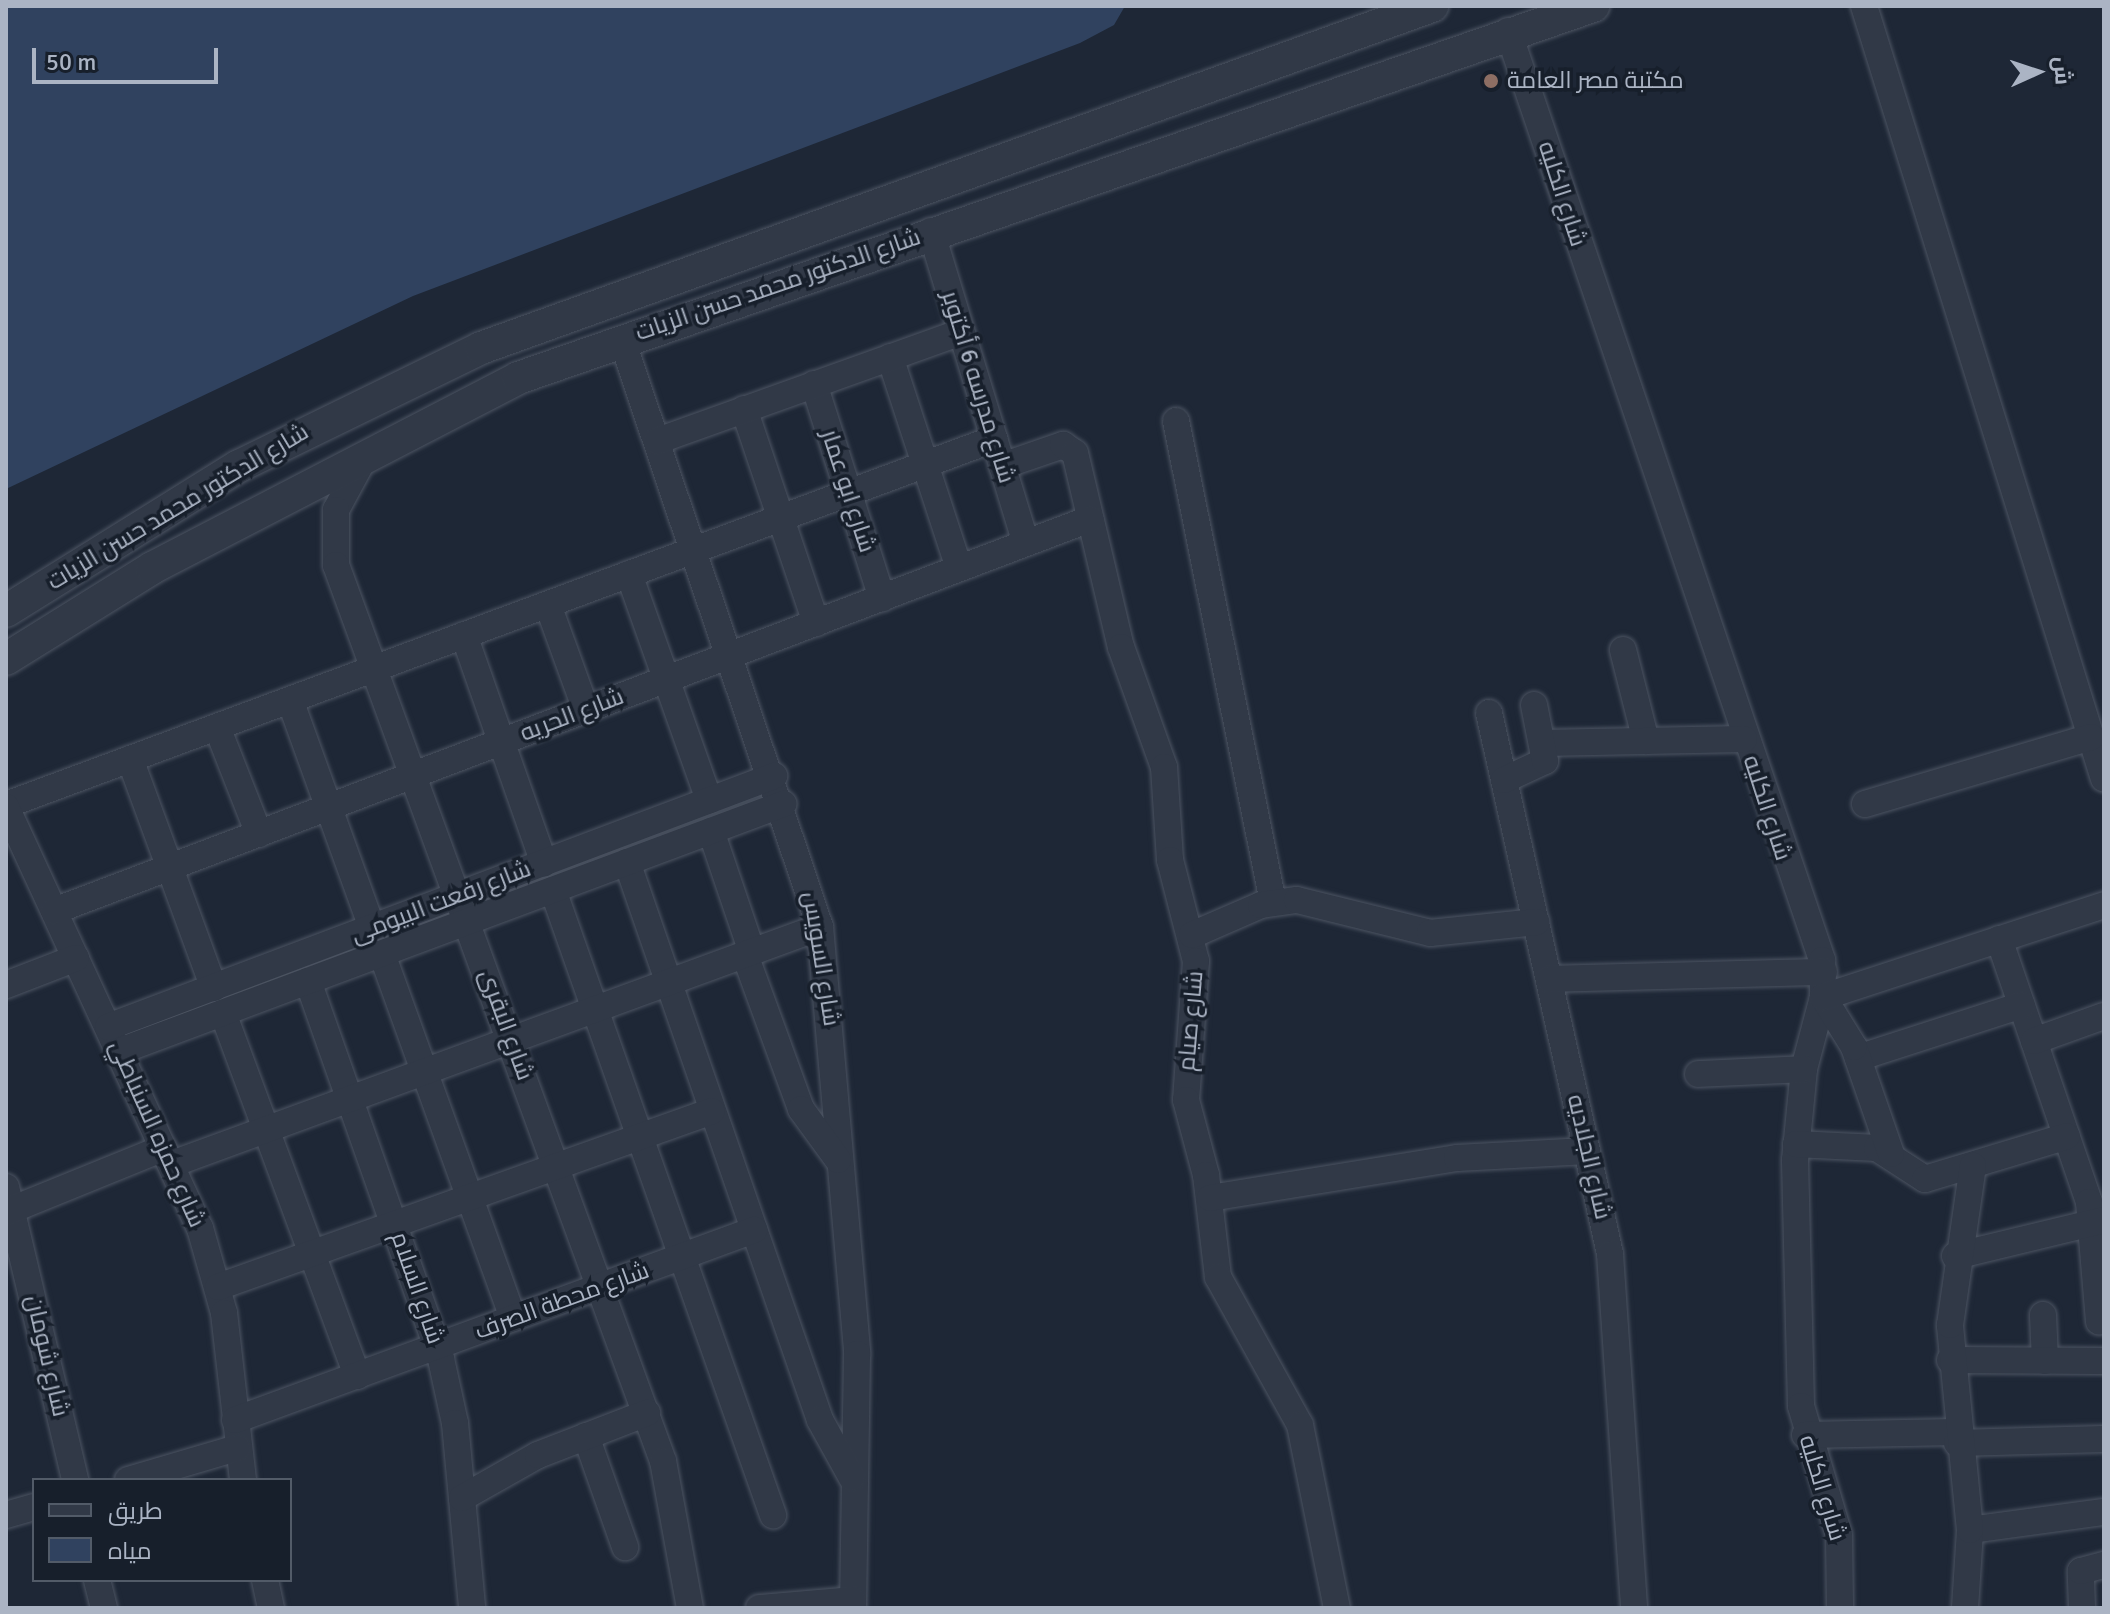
<!DOCTYPE html>
<html>
<head>
<meta charset="utf-8">
<style>
  body { margin:0 }
  #map { position:relative; width:2110px; height:1614px; overflow:hidden; background:#1e2736; font-family:Signika,Cairo,sans-serif }
  div>[style] { position:absolute }
  .water>* { inset:0; background:#30425f }
  .roads { filter:drop-shadow(0 0 2px #4c5462) drop-shadow(0 0 2px #4c5462) }
  .minor>* { height:26px; margin:-13px; padding:0 13px; transform-origin:13px; border-radius:13px; background:#313947 }
  .tertiary>* { height:32px; margin:-16px; padding:0 16px; transform-origin:16px; border-radius:16px; background:#313947 }
  .dots>* { width:22px; height:22px; translate:-50% -50%; box-sizing:border-box; border:4px solid #171f2b; border-radius:50% }
  span { translate:-50% -50%; white-space:nowrap; text-align:center; line-height:1.15; -webkit-text-stroke:7px #171f2b; paint-order:stroke }
  .poi-label { font-size:24px; color:#abb4c4 }
  .left { translate:0 -50%; text-align:left }
  .street-label { font-size:24px; color:#abb4c4 }
  .frame { position:absolute; inset:0; border:8px solid #abb4c4; pointer-events:none }
  .legend { position:absolute; left:32px; top:1478px; width:260px; height:104px; box-sizing:border-box; background:#171f2b; border:2px solid #525b68; margin:0; padding:10px 14px; list-style:none; font-size:24px; color:#abb4c4 }
  .legend li { display:flex; align-items:center; gap:16px; height:40px }
  .legend b { width:40px; border:2px solid #525b68 }
  .north { position:absolute; left:1998px; top:32px; width:80px; height:80px; -webkit-text-stroke:6px #171f2b; paint-order:stroke; rotate:87deg; font-size:22px; font-weight:700; line-height:32px; text-align:center; color:#abb4c4 }
  .north::after { content:''; display:block; margin:auto; width:28px; height:36px; background:#abb4c4; clip-path:polygon(50% 0,100% 100%,50% 72%,0 100%) }
  .scale { position:absolute; left:32px; top:48px; width:186px; height:36px; box-sizing:border-box; border:4px solid #abb4c4; border-top:0; padding-left:10px; font-size:24px; line-height:28px; white-space:nowrap; color:#abb4c4; -webkit-text-stroke:6px #171f2b; paint-order:stroke }
</style>
</head>
<body>
<div id="map">
  <div class="water">
    <div style="clip-path:polygon(6px 6px,1125px 6px,1114px 25px,1080px 43px,413px 296px,6px 489px)"></div>
  </div>
  <div class="roads">
    <div class="minor">
      <div style="left:1864px;top:6px;width:809px;rotate:72.75deg"></div>
      <div style="left:1508px;top:31px;width:981px;rotate:71.32deg"></div>
      <div style="left:1822px;top:960px;width:37px;rotate:88deg"></div>
      <div style="left:1823px;top:997px;width:74px;rotate:104.8deg"></div>
      <div style="left:1804px;top:1069px;width:91px;rotate:95.6deg"></div>
      <div style="left:1795px;top:1160px;width:246px;rotate:88.6deg"></div>
      <div style="left:1801px;top:1406px;width:134px;rotate:73.6deg"></div>
      <div style="left:1839px;top:1535px;width:73px;rotate:89.2deg"></div>
      <div style="left:931px;top:231px;width:326px;rotate:73.1deg"></div>
      <div style="left:622px;top:340px;width:619px;rotate:71.36deg"></div>
      <div style="left:820px;top:927px;width:429px;rotate:85deg"></div>
      <div style="left:857px;top:1354px;width:254px;rotate:90.9deg"></div>
      <div style="left:890px;top:357px;width:222px;rotate:71.9deg"></div>
      <div style="left:814px;top:384px;width:225px;rotate:72.4deg"></div>
      <div style="left:744px;top:409px;width:226px;rotate:71.4deg"></div>
      <div style="left:1176px;top:421px;width:491px;rotate:78.6deg"></div>
      <div style="left:657px;top:441px;width:323px;rotate:-19.7deg"></div>
      <div style="left:364px;top:458px;width:59px;rotate:118.3deg"></div>
      <div style="left:336px;top:510px;width:55px;rotate:90deg"></div>
      <div style="left:336px;top:565px;width:954px;rotate:69.95deg"></div>
      <div style="left:663px;top:1461px;width:149px;rotate:79.6deg"></div>
      <div style="left:1002px;top:466px;width:65px;rotate:-19deg"></div>
      <div style="left:1063px;top:445px;width:14px;rotate:34deg"></div>
      <div style="left:1075px;top:453px;width:199px;rotate:76.7deg"></div>
      <div style="left:1121px;top:647px;width:127px;rotate:70.3deg"></div>
      <div style="left:1164px;top:767px;width:93px;rotate:86.3deg"></div>
      <div style="left:1170px;top:860px;width:104px;rotate:75.6deg"></div>
      <div style="left:1196px;top:961px;width:139px;rotate:94.1deg"></div>
      <div style="left:1186px;top:1100px;width:78px;rotate:75.1deg"></div>
      <div style="left:1206px;top:1175px;width:103px;rotate:83.3deg"></div>
      <div style="left:1218px;top:1277px;width:169px;rotate:61deg"></div>
      <div style="left:1300px;top:1425px;width:187px;rotate:78.6deg"></div>
      <div style="left:629px;top:574px;width:240px;rotate:70.5deg"></div>
      <div style="left:548px;top:605px;width:112px;rotate:70.1deg"></div>
      <div style="left:464px;top:635px;width:242px;rotate:70.7deg"></div>
      <div style="left:1623px;top:650px;width:94px;rotate:75.8deg"></div>
      <div style="left:290px;top:700px;width:242px;rotate:70.2deg"></div>
      <div style="left:1489px;top:713px;width:554px;rotate:77.39deg"></div>
      <div style="left:1610px;top:1254px;width:355px;rotate:86.1deg"></div>
      <div style="left:217px;top:727px;width:115px;rotate:68.6deg"></div>
      <div style="left:1542px;top:743px;width:202px;rotate:-1.1deg"></div>
      <div style="left:130px;top:759px;width:244px;rotate:69.9deg"></div>
      <div style="left:1504px;top:780px;width:45px;rotate:-24.9deg"></div>
      <div style="left:1545px;top:761px;width:57px;rotate:-101.1deg"></div>
      <div style="left:1865px;top:804px;width:236px;rotate:-16.5deg"></div>
      <div style="left:6px;top:805px;width:1054px;rotate:-20.33deg"></div>
      <div style="left:6px;top:807px;width:464px;rotate:65.3deg"></div>
      <div style="left:200px;top:1228px;width:88px;rotate:74.2deg"></div>
      <div style="left:224px;top:1313px;width:168px;rotate:83.5deg"></div>
      <div style="left:711px;top:831px;width:128px;rotate:71.3deg"></div>
      <div style="left:627px;top:862px;width:590px;rotate:70.92deg"></div>
      <div style="left:820px;top:1420px;width:66px;rotate:61.1deg"></div>
      <div style="left:553px;top:890px;width:663px;rotate:70.61deg"></div>
      <div style="left:54px;top:911px;width:1108px;rotate:-20.73deg"></div>
      <div style="left:1192px;top:935px;width:75px;rotate:-23.5deg"></div>
      <div style="left:1261px;top:905px;width:36px;rotate:-8deg"></div>
      <div style="left:1297px;top:900px;width:137px;rotate:13.9deg"></div>
      <div style="left:1430px;top:933px;width:107px;rotate:-5.9deg"></div>
      <div style="left:1999px;top:939px;width:278px;rotate:71.1deg"></div>
      <div style="left:2089px;top:1202px;width:120px;rotate:85.2deg"></div>
      <div style="left:382px;top:954px;width:387px;rotate:70.2deg"></div>
      <div style="left:745px;top:955px;width:164px;rotate:70deg"></div>
      <div style="left:801px;top:1109px;width:63px;rotate:54deg"></div>
      <div style="left:1549px;top:979px;width:275px;rotate:-1.5deg"></div>
      <div style="left:308px;top:981px;width:401px;rotate:70.6deg"></div>
      <div style="left:441px;top:1359px;width:66px;rotate:77.7deg"></div>
      <div style="left:455px;top:1423px;width:186px;rotate:84.7deg"></div>
      <div style="left:6px;top:985px;width:75px;rotate:-21.1deg"></div>
      <div style="left:223px;top:1013px;width:387px;rotate:69.7deg"></div>
      <div style="left:108px;top:1027px;width:712px;rotate:-20.65deg"></div>
      <div style="left:2034px;top:1041px;width:74px;rotate:-19.7deg"></div>
      <div style="left:120px;top:1051px;width:708px;rotate:-20.43deg"></div>
      <div style="left:1858px;top:1058px;width:172px;rotate:-17.9deg"></div>
      <div style="left:1698px;top:1074px;width:106px;rotate:-2.7deg"></div>
      <div style="left:1796px;top:1144px;width:81px;rotate:2.8deg"></div>
      <div style="left:1877px;top:1148px;width:57px;rotate:32.9deg"></div>
      <div style="left:1925px;top:1179px;width:148px;rotate:-16.8deg"></div>
      <div style="left:1891px;top:1154px;width:113px;rotate:-109.1deg"></div>
      <div style="left:1854px;top:1047px;width:59px;rotate:-121.8deg"></div>
      <div style="left:1823px;top:997px;width:296px;rotate:-18.1deg"></div>
      <div style="left:172px;top:1164px;width:690px;rotate:-20.09deg"></div>
      <div style="left:6px;top:1187px;width:301px;rotate:76.7deg"></div>
      <div style="left:1210px;top:1198px;width:250px;rotate:-9.2deg"></div>
      <div style="left:1457px;top:1158px;width:130px;rotate:-3.1deg"></div>
      <div style="left:6px;top:1212px;width:170px;rotate:-22.1deg"></div>
      <div style="left:1955px;top:1256px;width:153px;rotate:-13.6deg"></div>
      <div style="left:218px;top:1287px;width:524px;rotate:-19.61deg"></div>
      <div style="left:2043px;top:1315px;width:46px;rotate:87.5deg"></div>
      <div style="left:1950px;top:1360px;width:154px;rotate:0.4deg"></div>
      <div style="left:235px;top:1420px;width:553px;rotate:-20.11deg"></div>
      <div style="left:1805px;top:1435px;width:151px;rotate:-1.1deg"></div>
      <div style="left:586px;top:1436px;width:118px;rotate:70.6deg"></div>
      <div style="left:1957px;top:1443px;width:147px;rotate:-1.6deg"></div>
      <div style="left:128px;top:1480px;width:114px;rotate:-16.4deg"></div>
      <div style="left:462px;top:1498px;width:87px;rotate:-29.5deg"></div>
      <div style="left:538px;top:1455px;width:117px;rotate:-21.1deg"></div>
      <div style="left:6px;top:1515px;width:29px;rotate:-16deg"></div>
      <div style="left:1970px;top:1530px;width:135px;rotate:-7.7deg"></div>
      <div style="left:97px;top:1580px;width:29px;rotate:76deg"></div>
      <div style="left:265px;top:1580px;width:29px;rotate:78deg"></div>
      <div style="left:759px;top:1608px;width:94px;rotate:-4.9deg"></div>
      <div style="left:1965px;top:1608px;width:78px;rotate:-86.3deg"></div>
      <div style="left:1970px;top:1530px;width:206px;rotate:-95.6deg"></div>
      <div style="left:1950px;top:1325px;width:161px;rotate:-81.8deg"></div>
      <div style="left:2082px;top:1608px;width:37px;rotate:-92deg"></div>
      <div style="left:2081px;top:1571px;width:24px;rotate:-15deg"></div>
    </div>
    <div class="tertiary">
      <div style="left:6px;top:611px;width:274px;rotate:-31.9deg"></div>
      <div style="left:239px;top:466px;width:269px;rotate:-26deg"></div>
      <div style="left:481px;top:348px;width:1011px;rotate:-19.78deg"></div>
      <div style="left:6px;top:659px;width:172px;rotate:-31.9deg"></div>
      <div style="left:152px;top:568px;width:412px;rotate:-27.4deg"></div>
      <div style="left:518px;top:378px;width:1138px;rotate:-19.09deg"></div>
    </div>
  </div>
  <div class="dots">
    <div style="left:1491px;top:81px;background:#8d6e63"></div>
  </div>
  <div class="poi-label">
    <span class="left" style="left:1507px;top:81px">مكتبة مصر العامة</span>
  </div>
  <div class="street-label">
    <span style="left:1562px;top:194px;rotate:72deg">شارع الكليه</span>
    <span style="left:778px;top:285px;rotate:-19deg">شارع الدكتور محمد حسن الزيات</span>
    <span style="left:978px;top:387px;rotate:73deg">شارع مدرسه 6 أكتوبر</span>
    <span style="left:848px;top:491px;rotate:72deg">شارع ابو عمار</span>
    <span style="left:178px;top:507px;rotate:-31deg">شارع الدكتور محمد حسن الزيات</span>
    <span style="left:572px;top:715px;rotate:-21deg">شارع الحريه</span>
    <span style="left:1767px;top:808px;rotate:72deg">شارع الكليه</span>
    <span style="left:441px;top:902px;rotate:-21deg">شارع رفعت البيومى</span>
    <span style="left:821px;top:959px;rotate:81deg">شارع السويس</span>
    <span style="left:1191px;top:1021px;rotate:-85deg">شارع صيام</span>
    <span style="left:506px;top:1025px;rotate:70deg">شارع البقرى</span>
    <span style="left:157px;top:1134px;rotate:66deg">شارع حمزه السنباطي</span>
    <span style="left:1589px;top:1157px;rotate:77deg">شارع الجلاديه</span>
    <span style="left:417px;top:1288px;rotate:71deg">شارع السلام</span>
    <span style="left:562px;top:1301px;rotate:-20deg">شارع محطة الصرف</span>
    <span style="left:47px;top:1356px;rotate:77deg">شارع شومان</span>
    <span style="left:1822px;top:1488px;rotate:73deg">شارع الكليه</span>
  </div>
  <div class="frame"></div>
  <ul class="legend">
  <li><b style="height:10px;background:#313947"></b>طريق</li>
  <li><b style="height:22px;background:#30425f"></b>مياه</li>
  </ul>
  <div class="north">ش</div>
  <div class="scale">50 m</div>
</div>
</body>
</html>
